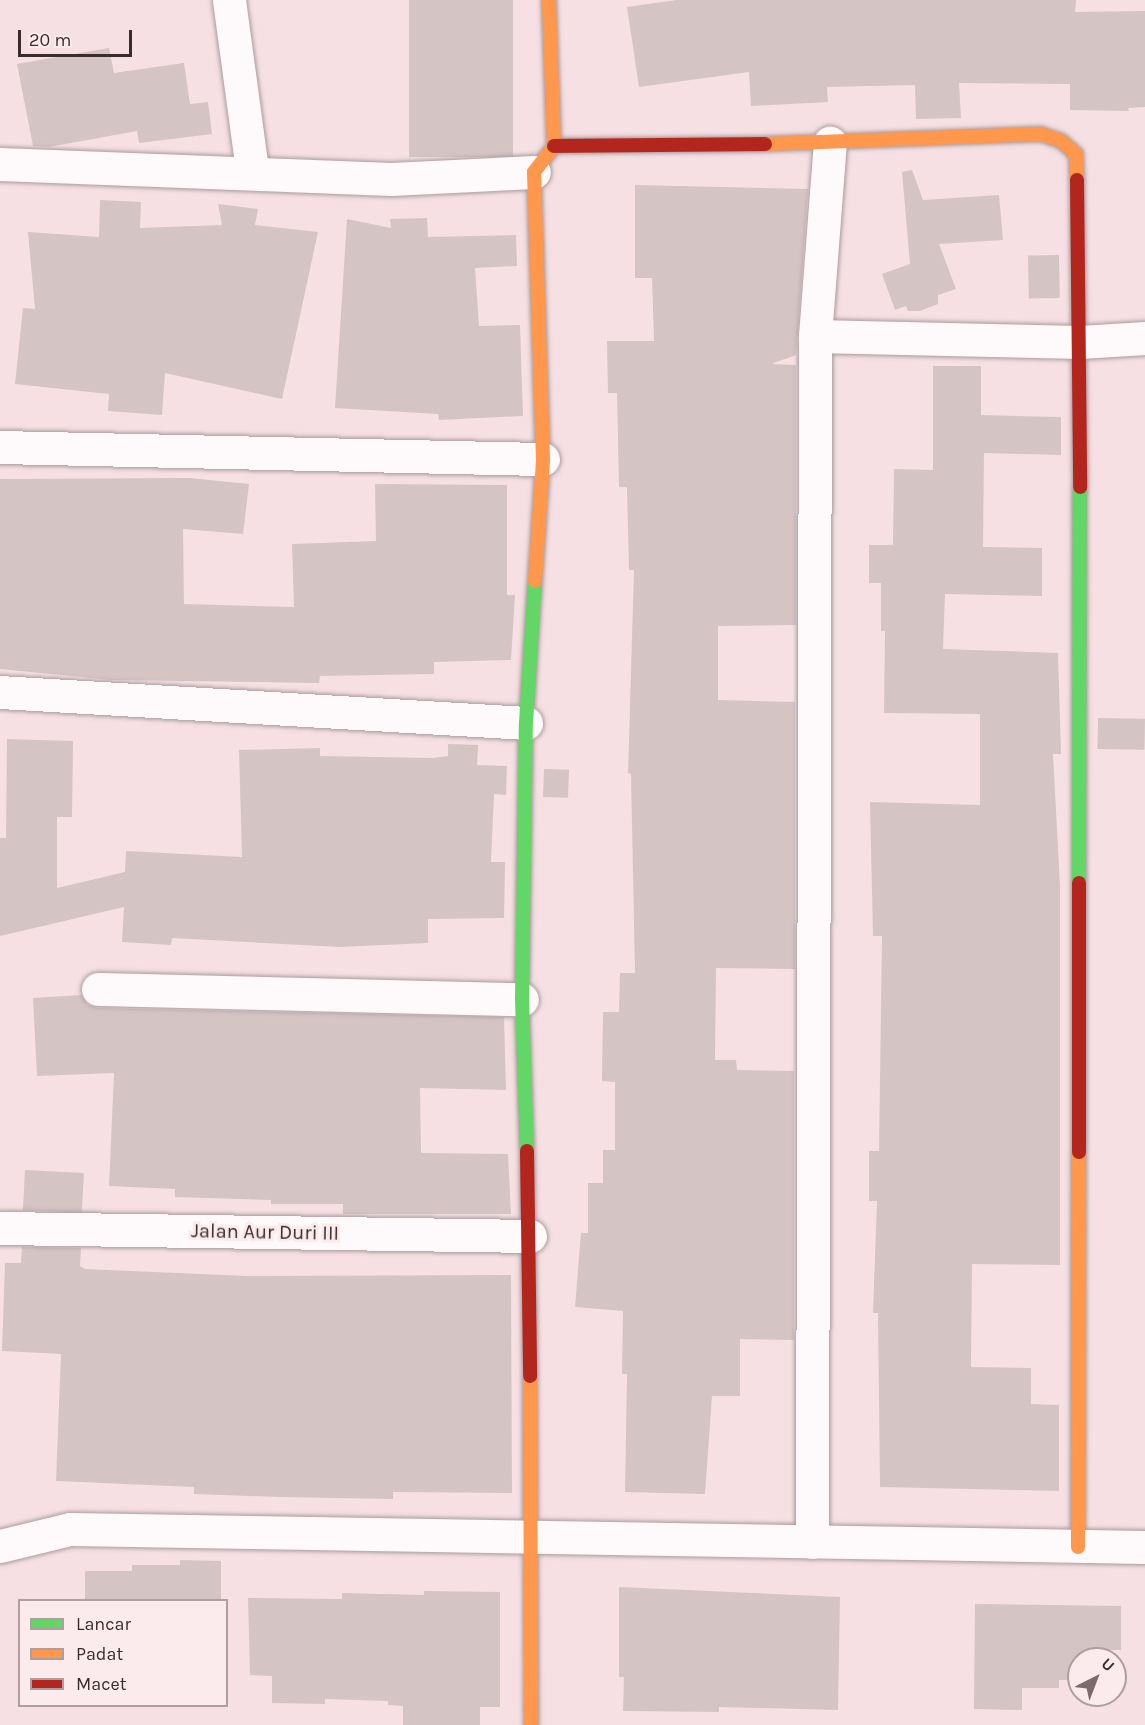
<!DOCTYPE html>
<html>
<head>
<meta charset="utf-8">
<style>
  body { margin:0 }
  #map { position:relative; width:1145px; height:1725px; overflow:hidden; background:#f6e0e3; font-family:Karla,sans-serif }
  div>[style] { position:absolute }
  .building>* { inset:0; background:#d5c4c4; transform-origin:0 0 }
  .roads { filter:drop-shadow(0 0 2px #ab9b9d) drop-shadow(0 0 2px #ab9b9d) }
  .street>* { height:33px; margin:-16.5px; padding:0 16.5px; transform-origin:16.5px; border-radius:16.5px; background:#fefafb }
  .fast>* { height:14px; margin:-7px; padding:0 7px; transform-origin:7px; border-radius:7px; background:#63d668 }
  .slow>* { height:14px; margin:-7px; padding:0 7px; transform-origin:7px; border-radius:7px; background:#ff974d }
  .jam>* { height:14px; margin:-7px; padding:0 7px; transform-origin:7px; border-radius:7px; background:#b3261e }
  span { translate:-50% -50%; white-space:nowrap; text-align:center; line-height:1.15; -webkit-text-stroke:6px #fbebed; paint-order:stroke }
  .street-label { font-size:20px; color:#3a2b2d }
  .legend { position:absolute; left:18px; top:1599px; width:210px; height:108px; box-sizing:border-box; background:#fbebed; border:2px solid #ae9ea0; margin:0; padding:8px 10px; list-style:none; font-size:18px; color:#3a2b2d }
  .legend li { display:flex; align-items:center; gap:12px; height:30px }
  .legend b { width:30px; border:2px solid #ae9ea0 }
  .north { position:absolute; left:1067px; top:1647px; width:60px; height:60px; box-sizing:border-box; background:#fbebed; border:2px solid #ae9ea0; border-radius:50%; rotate:42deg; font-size:16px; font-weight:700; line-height:24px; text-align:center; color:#3a2b2d }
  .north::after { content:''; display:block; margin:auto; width:21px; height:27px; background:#7c6a6d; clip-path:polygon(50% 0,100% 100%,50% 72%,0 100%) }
  .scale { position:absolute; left:18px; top:30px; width:114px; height:27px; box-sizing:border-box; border:3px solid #3a2b2d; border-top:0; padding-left:8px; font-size:18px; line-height:21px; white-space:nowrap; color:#3a2b2d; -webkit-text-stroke:4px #fbebed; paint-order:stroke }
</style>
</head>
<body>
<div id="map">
  <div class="building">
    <div style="left:409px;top:0;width:104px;height:157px"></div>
    <div style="clip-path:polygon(677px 0,1076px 0,1075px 12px,1145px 11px,1145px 107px,1128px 108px,1129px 111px,1070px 110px,1070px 84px,959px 83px,961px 118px,916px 119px,915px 85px,827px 87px,828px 102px,751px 106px,749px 72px,639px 87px,627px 7px)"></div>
    <div style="clip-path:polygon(109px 48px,114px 73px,184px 63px,190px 104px,208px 102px,212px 134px,139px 143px,137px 131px,49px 147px,33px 146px,17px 64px)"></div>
    <div style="clip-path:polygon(912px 170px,923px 200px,999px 195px,1003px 240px,939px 244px,956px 289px,938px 295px,938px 304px,920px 311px,908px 311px,906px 306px,895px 310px,882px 274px,910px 264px,902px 172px)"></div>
    <div style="clip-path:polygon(635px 185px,808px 189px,796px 355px,771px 364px,796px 365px,796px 625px,718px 626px,718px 700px,795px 702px,795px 969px,716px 968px,715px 1060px,736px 1060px,737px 1070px,794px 1071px,794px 1340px,740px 1339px,740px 1396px,712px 1396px,705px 1494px,625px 1492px,627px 1374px,622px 1374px,623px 1311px,575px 1307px,581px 1233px,588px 1233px,588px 1183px,603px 1183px,603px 1150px,615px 1150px,615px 1082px,602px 1081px,603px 1012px,619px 1012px,620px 973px,635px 973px,631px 774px,628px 773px,634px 570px,629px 570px,627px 487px,619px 487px,617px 393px,608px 393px,607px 341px,654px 341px,652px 278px,635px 278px)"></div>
    <div style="clip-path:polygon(100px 200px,141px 202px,140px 228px,222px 225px,218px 204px,258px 209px,255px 225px,318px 232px,282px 399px,165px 373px,162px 415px,108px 411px,109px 394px,15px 384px,23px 308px,35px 309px,28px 232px,99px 237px)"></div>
    <div style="clip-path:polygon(427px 218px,428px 237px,516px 235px,517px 266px,475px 268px,479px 326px,520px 325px,523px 416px,439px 420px,438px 414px,335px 408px,347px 219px,391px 228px,390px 219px)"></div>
    <div style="left:1059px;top:255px;width:43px;height:31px;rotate:89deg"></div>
    <div style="clip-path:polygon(933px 366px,981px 366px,981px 415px,1061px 417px,1061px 455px,984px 453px,983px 547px,1042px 548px,1042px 596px,945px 594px,943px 649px,1058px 653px,1061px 754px,1053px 754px,1060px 886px,1060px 1265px,972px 1264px,971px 1367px,1031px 1368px,1031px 1404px,1059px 1405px,1059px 1491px,880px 1487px,878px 1313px,873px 1313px,877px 1201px,869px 1201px,869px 1151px,879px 1151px,882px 936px,873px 936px,870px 802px,980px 805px,980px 714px,884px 713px,885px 631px,881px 631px,881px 583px,869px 583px,869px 545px,893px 545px,894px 469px,933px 470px)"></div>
    <div style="clip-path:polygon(189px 478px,249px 484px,243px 534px,183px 529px,184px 604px,294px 607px,292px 544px,376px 541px,375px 484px,507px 485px,507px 595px,515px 595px,511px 660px,434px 662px,434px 674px,320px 676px,319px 683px,111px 680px,0 669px,0 479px)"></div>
    <div style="left:1098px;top:718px;width:47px;height:31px;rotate:1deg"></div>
    <div style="clip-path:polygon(7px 739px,73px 741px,72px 817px,57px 817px,57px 888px,125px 872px,126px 851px,242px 857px,239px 750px,320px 748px,320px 756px,433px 758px,448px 756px,448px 744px,478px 745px,477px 765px,507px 766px,506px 795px,494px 794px,491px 862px,505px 862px,504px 918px,428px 919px,428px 943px,340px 947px,172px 938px,171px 945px,122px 942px,124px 907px,0 936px,0 838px,6px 838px)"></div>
    <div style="left:544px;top:769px;width:25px;height:28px;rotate:2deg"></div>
    <div style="clip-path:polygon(81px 995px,88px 1005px,98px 1008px,504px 1017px,506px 1090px,420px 1088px,421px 1153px,508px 1154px,511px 1214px,343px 1214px,343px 1204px,271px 1204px,271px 1200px,175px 1197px,175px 1189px,109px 1186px,114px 1073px,37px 1076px,33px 998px)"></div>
    <div style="left:25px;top:1170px;width:59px;height:40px;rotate:3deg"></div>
    <div style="clip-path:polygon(22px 1247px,81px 1248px,80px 1266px,85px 1269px,247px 1276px,511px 1275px,512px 1493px,393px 1492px,393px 1499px,279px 1497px,194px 1494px,194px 1487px,56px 1481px,61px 1354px,2px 1351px,5px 1263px,21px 1263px)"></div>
    <div style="clip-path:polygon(180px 1560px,221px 1561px,221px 1600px,85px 1600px,85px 1571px,132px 1571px,132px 1565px,180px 1565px)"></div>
    <div style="clip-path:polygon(619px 1587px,840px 1597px,838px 1710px,719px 1707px,719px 1712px,623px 1711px,624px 1677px,619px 1677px)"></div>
    <div style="clip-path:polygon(424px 1591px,500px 1592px,500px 1707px,480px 1707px,480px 1725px,403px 1725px,403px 1706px,388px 1705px,388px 1701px,325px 1699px,325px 1704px,272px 1703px,272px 1676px,250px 1675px,248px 1598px,342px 1599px,342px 1593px,424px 1595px)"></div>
    <div style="clip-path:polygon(975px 1604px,1121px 1606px,1121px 1650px,1108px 1650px,1108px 1659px,1079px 1659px,1079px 1680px,1059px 1680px,1059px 1688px,1022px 1688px,1022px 1710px,974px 1709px)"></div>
  </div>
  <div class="roads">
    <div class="street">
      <div style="left:229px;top:0;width:173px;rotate:82.3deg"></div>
      <div style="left:0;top:164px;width:391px;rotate:2.2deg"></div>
      <div style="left:391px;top:179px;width:143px;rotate:-2.8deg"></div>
      <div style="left:815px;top:336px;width:265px;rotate:1.3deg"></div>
      <div style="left:1080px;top:342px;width:65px;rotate:-3.5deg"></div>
      <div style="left:0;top:447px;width:543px;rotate:1.27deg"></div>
      <div style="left:0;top:692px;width:527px;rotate:3.37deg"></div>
      <div style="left:98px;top:989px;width:424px;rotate:1.4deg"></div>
      <div style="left:0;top:1228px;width:530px;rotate:0.86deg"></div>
      <div style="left:812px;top:1542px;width:1206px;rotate:-89.86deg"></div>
      <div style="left:815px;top:336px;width:194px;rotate:-85.6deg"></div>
      <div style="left:0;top:1546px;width:72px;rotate:-13.7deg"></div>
      <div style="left:70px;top:1529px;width:1075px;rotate:0.96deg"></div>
    </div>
    <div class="fast">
      <div style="left:1079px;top:883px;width:396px;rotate:-89.9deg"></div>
      <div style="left:527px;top:1151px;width:152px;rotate:-91.9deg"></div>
      <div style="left:522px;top:999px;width:276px;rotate:-89.2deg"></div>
      <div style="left:526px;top:723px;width:142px;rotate:-86.4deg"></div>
    </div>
    <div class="slow">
      <div style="left:765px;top:144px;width:276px;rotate:-2.1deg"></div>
      <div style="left:1041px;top:134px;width:21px;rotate:19deg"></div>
      <div style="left:1061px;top:141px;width:20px;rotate:41deg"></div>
      <div style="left:1076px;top:154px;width:26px;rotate:88deg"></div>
      <div style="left:535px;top:581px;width:122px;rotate:-86.2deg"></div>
      <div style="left:543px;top:459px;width:287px;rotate:-91.8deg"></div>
      <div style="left:534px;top:172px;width:33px;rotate:-52deg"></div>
      <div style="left:554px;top:146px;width:146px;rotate:-92deg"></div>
      <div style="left:530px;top:1376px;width:349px;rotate:89.8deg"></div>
      <div style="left:1078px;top:1547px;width:395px;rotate:-89.9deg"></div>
    </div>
    <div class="jam">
      <div style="left:554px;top:146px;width:211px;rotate:-0.5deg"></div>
      <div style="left:1077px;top:180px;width:307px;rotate:89.4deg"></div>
      <div style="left:527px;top:1151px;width:225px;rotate:89.2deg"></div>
      <div style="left:1079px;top:1152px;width:269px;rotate:-90deg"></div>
    </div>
  </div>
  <div class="street-label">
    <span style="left:265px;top:1232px;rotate:1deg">Jalan Aur Duri III</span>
  </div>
  <ul class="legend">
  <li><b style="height:8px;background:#63d668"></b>Lancar</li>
  <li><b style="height:8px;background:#ff974d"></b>Padat</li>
  <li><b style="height:8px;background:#b3261e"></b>Macet</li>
  </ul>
  <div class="north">U</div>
  <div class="scale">20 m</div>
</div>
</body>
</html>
